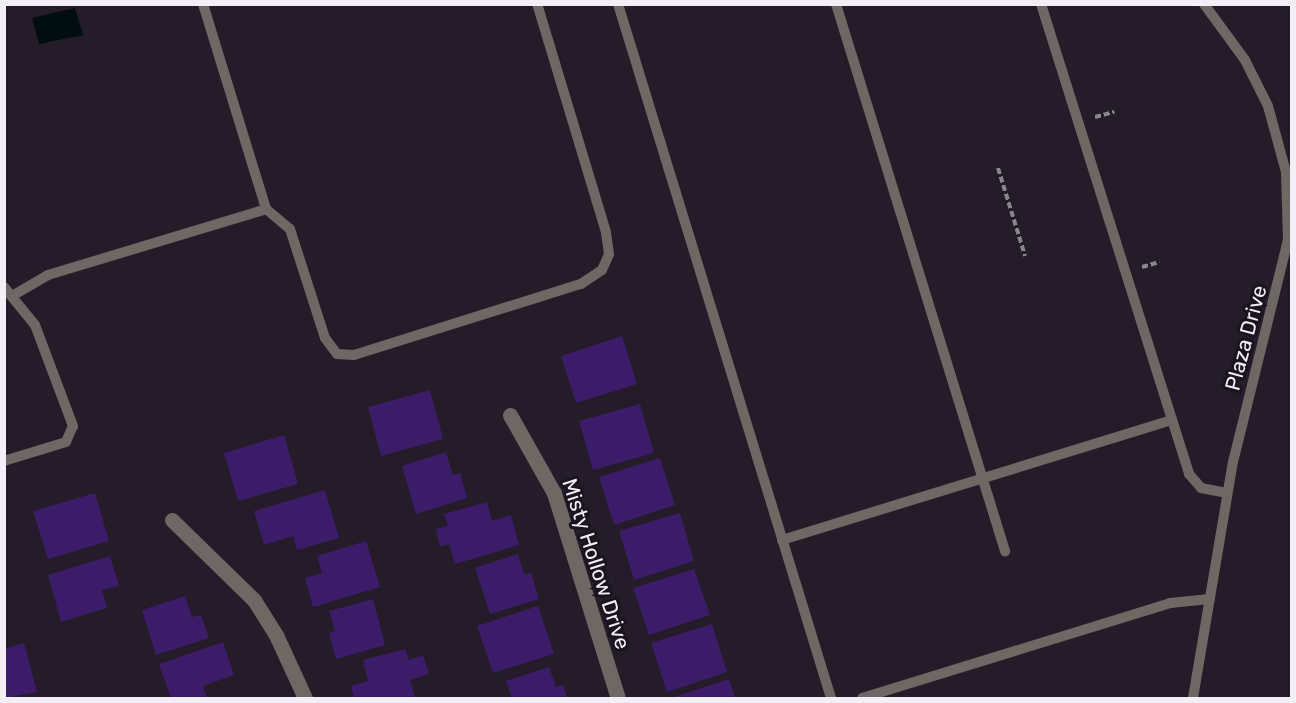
<!DOCTYPE html>
<style>
body{margin:0}
#map{position:relative;width:1296px;height:703px;overflow:hidden;background:#241d29;font-family:Rubik,sans-serif}
div>[style]{position:absolute}
.water>*{inset:0;background:#000e0f}
.building>*{inset:0;background:#3c1c68}
.path>*{height:4px;margin-top:-2px;transform-origin:0;background:repeating-linear-gradient(90deg,#8a858f 0 6px,transparent 0 9px)}
.service>*{height:10px;margin:-5px;padding:0 5px;transform-origin:5px;border-radius:5px;background:#6f6764}
.minor>*{height:15px;margin:-7.5px;padding:0 7.5px;transform-origin:7.5px;border-radius:7.5px;background:#6f6764}
span{translate:-50% -50%;white-space:nowrap;text-align:center;line-height:1.15;-webkit-text-stroke:6px #1b1420;paint-order:stroke}
.street-label{font-size:21px;color:#f3eff7}
.frame{position:absolute;inset:0;border:6px solid #f3eff7;pointer-events:none}
</style>
<div id="map">
<div class="water">
<i style="clip-path:polygon(75px 8px,83px 35px,39px 44px,32px 18px)"></i>
</div>
<div class="building">
<i style="clip-path:polygon(622px 336px,637px 384px,576px 403px,561px 356px)"></i>
<i style="clip-path:polygon(430px 390px,443px 439px,381px 456px,368px 407px)"></i>
<i style="clip-path:polygon(640px 404px,654px 453px,593px 470px,579px 421px)"></i>
<i style="clip-path:polygon(284px 435px,298px 484px,238px 501px,224px 453px)"></i>
<i style="clip-path:polygon(446px 452px,453px 475px,460px 473px,467px 498px,416px 514px,402px 466px)"></i>
<i style="clip-path:polygon(660px 458px,675px 505px,614px 525px,599px 477px)"></i>
<i style="clip-path:polygon(325px 490px,339px 538px,297px 550px,293px 536px,264px 545px,254px 511px)"></i>
<i style="clip-path:polygon(95px 493px,109px 541px,48px 559px,33px 511px)"></i>
<i style="clip-path:polygon(487px 502px,492px 521px,511px 515px,519px 545px,455px 564px,449px 544px,440px 547px,436px 529px,448px 526px,444px 514px)"></i>
<i style="clip-path:polygon(680px 513px,694px 561px,634px 580px,619px 531px)"></i>
<i style="clip-path:polygon(366px 541px,380px 587px,313px 607px,305px 578px,322px 573px,317px 556px)"></i>
<i style="clip-path:polygon(518px 554px,524px 574px,531px 573px,539px 599px,490px 614px,475px 568px)"></i>
<i style="clip-path:polygon(110px 556px,119px 586px,102px 590px,107px 608px,61px 622px,48px 575px)"></i>
<i style="clip-path:polygon(694px 569px,710px 615px,649px 635px,633px 588px)"></i>
<i style="clip-path:polygon(185px 596px,192px 617px,201px 615px,209px 638px,156px 655px,142px 610px)"></i>
<i style="clip-path:polygon(373px 599px,385px 645px,336px 659px,329px 633px,335px 631px,329px 611px)"></i>
<i style="clip-path:polygon(538px 606px,554px 654px,493px 673px,477px 626px)"></i>
<i style="clip-path:polygon(712px 624px,727px 672px,667px 692px,651px 643px)"></i>
<i style="clip-path:polygon(223px 642px,234px 675px,203px 686px,207px 698px,171px 698px,159px 664px)"></i>
<i style="clip-path:polygon(24px 643px,37px 692px,4px 698px,4px 649px)"></i>
<i style="clip-path:polygon(405px 649px,409px 660px,423px 655px,429px 674px,410px 680px,415px 698px,354px 698px,351px 686px,368px 681px,363px 660px)"></i>
<i style="clip-path:polygon(549px 667px,556px 687px,563px 685px,567px 698px,512px 698px,506px 681px)"></i>
<i style="clip-path:polygon(729px 679px,735px 698px,671px 698px)"></i>
</div>
<div class="path">
<i style="left:1095px;top:117px;width:20px;rotate:-15deg"></i>
<i style="left:998px;top:168px;width:92px;rotate:72.9deg"></i>
<i style="left:1142px;top:267px;width:18px;rotate:-16deg"></i>
</div>
<div class="service">
<i style="left:203px;top:4px;width:214px;rotate:72.9deg"></i>
<i style="left:266px;top:209px;width:31px;rotate:40deg"></i>
<i style="left:290px;top:229px;width:114px;rotate:72.2deg"></i>
<i style="left:325px;top:338px;width:20px;rotate:53deg"></i>
<i style="left:337px;top:354px;width:17px;rotate:3deg"></i>
<i style="left:354px;top:355px;width:238px;rotate:-17.4deg"></i>
<i style="left:581px;top:284px;width:25px;rotate:-34deg"></i>
<i style="left:602px;top:270px;width:17px;rotate:-66deg"></i>
<i style="left:609px;top:254px;width:22px;rotate:-98deg"></i>
<i style="left:606px;top:232px;width:238px;rotate:-106.8deg"></i>
<i style="left:618px;top:4px;width:726px;rotate:72.94deg"></i>
<i style="left:836px;top:4px;width:573px;rotate:72.83deg"></i>
<i style="left:1041px;top:4px;width:493px;rotate:72.5deg"></i>
<i style="left:1189px;top:474px;width:18px;rotate:49deg"></i>
<i style="left:1201px;top:488px;width:26px;rotate:11deg"></i>
<i style="left:4px;top:287px;width:49px;rotate:50.8deg"></i>
<i style="left:35px;top:325px;width:108px;rotate:69.4deg"></i>
<i style="left:73px;top:426px;width:17px;rotate:114deg"></i>
<i style="left:66px;top:442px;width:65px;rotate:163deg"></i>
<i style="left:12px;top:296px;width:42px;rotate:-30.3deg"></i>
<i style="left:48px;top:275px;width:228px;rotate:-16.8deg"></i>
<i style="left:782px;top:540px;width:407px;rotate:-17.1deg"></i>
<i style="left:862px;top:698px;width:322px;rotate:-17.1deg"></i>
<i style="left:1170px;top:603px;width:40px;rotate:-5.7deg"></i>
<i style="left:1193px;top:698px;width:239px;rotate:-80.4deg"></i>
<i style="left:1233px;top:462px;width:229px;rotate:-76.1deg"></i>
<i style="left:1288px;top:240px;width:68px;rotate:-91.7deg"></i>
<i style="left:1286px;top:172px;width:68px;rotate:-105.3deg"></i>
<i style="left:1268px;top:106px;width:51px;rotate:-116.6deg"></i>
<i style="left:1245px;top:60px;width:69px;rotate:-126.2deg"></i>
</div>
<div class="minor">
<i style="left:510px;top:415px;width:90px;rotate:60.6deg"></i>
<i style="left:554px;top:493px;width:215px;rotate:72.7deg"></i>
<i style="left:172px;top:520px;width:115px;rotate:44.3deg"></i>
<i style="left:254px;top:600px;width:41px;rotate:57.8deg"></i>
<i style="left:276px;top:635px;width:69px;rotate:65.3deg"></i>
</div>
<div class="street-label">
<span style="left:1246px;top:338px;rotate:-75deg">Plaza Drive</span>
<span style="left:596px;top:564px;rotate:72deg">Misty Hollow Drive</span>
</div>
<div class="frame"></div>
</div>
